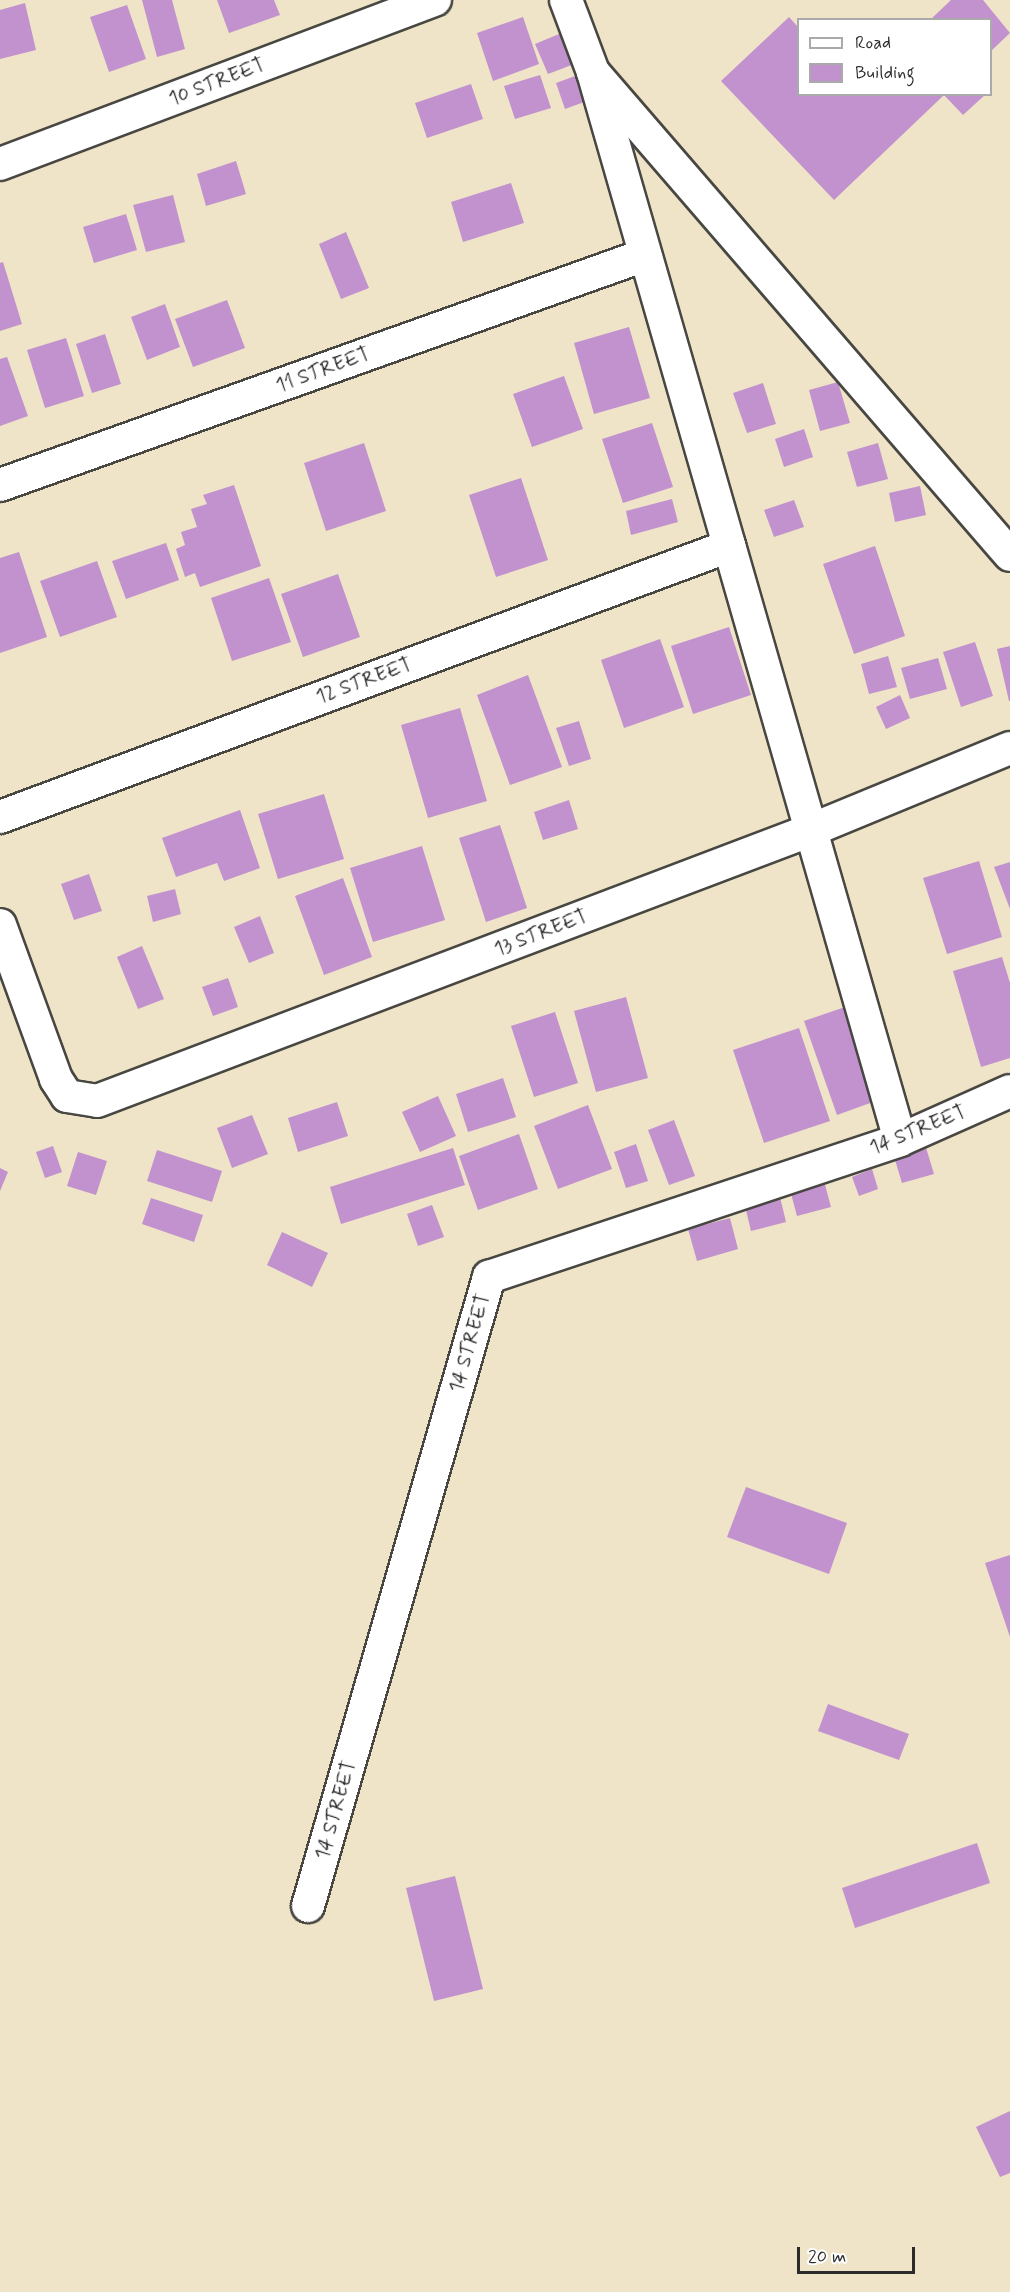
<!DOCTYPE html>
<style>
body{margin:0}
#map{position:relative;width:1010px;height:2292px;overflow:hidden;background:#efe4c7;font-family:Mynerve,sans-serif}
div>[style]{position:absolute}
.building>*{inset:0;background:#c192ce}
.roads{filter:drop-shadow(2px 0 #484742) drop-shadow(-2px 0 #484742) drop-shadow(0 2px #484742) drop-shadow(0 -2px #484742)}
.minor>*{height:32px;margin:-16px;padding:0 16px;transform-origin:16px;border-radius:16px;background:#fff}
span{translate:-50% -50%;white-space:nowrap;text-align:center;line-height:1.15;-webkit-text-stroke:6px #fff;paint-order:stroke}
.street-label{font-size:20px;color:#2b2b2b}
.legend{position:absolute;left:797px;top:18px;width:195px;height:78px;box-sizing:border-box;background:#fff;border:2px solid #aaa;margin:0;padding:8px 10px;list-style:none;font-size:18px;color:#2b2b2b}
.legend li{display:flex;align-items:center;gap:12px;height:30px}
.legend b{width:30px;border:2px solid #aaa}
.scale{position:absolute;left:797px;top:2247px;width:118px;height:27px;box-sizing:border-box;border:3px solid #2b2b2b;border-top:0;padding-left:8px;font-size:18px;line-height:21px;white-space:nowrap;color:#2b2b2b;-webkit-text-stroke:4px #fff;paint-order:stroke}
</style>
<div id="map">
<div class="building">
<i style="clip-path:polygon(142px 0,172px 0,185px 49px,157px 57px)"></i>
<i style="clip-path:polygon(217px 0,274px 0,280px 15px,229px 33px)"></i>
<i style="clip-path:polygon(951px 0,983px 0,1010px 33px,990px 52px,990px 20px,930px 20px)"></i>
<i style="clip-path:polygon(25px 3px,36px 50px,0 59px,0 10px)"></i>
<i style="clip-path:polygon(127px 5px,146px 59px,109px 72px,90px 17px)"></i>
<i style="clip-path:polygon(523px 17px,539px 64px,493px 81px,477px 33px)"></i>
<i style="clip-path:polygon(789px 17px,798px 27px,798px 94px,986px 94px,963px 115px,944px 95px,834px 200px,721px 81px)"></i>
<i style="clip-path:polygon(564px 32px,577px 63px,548px 74px,535px 44px)"></i>
<i style="clip-path:polygon(540px 75px,551px 108px,515px 119px,504px 86px)"></i>
<i style="clip-path:polygon(578px 75px,587px 101px,565px 109px,556px 83px)"></i>
<i style="clip-path:polygon(471px 84px,483px 119px,427px 138px,415px 103px)"></i>
<i style="clip-path:polygon(236px 161px,246px 194px,206px 206px,197px 174px)"></i>
<i style="clip-path:polygon(511px 183px,524px 223px,463px 242px,451px 202px)"></i>
<i style="clip-path:polygon(173px 195px,185px 242px,146px 252px,133px 205px)"></i>
<i style="clip-path:polygon(126px 214px,137px 250px,94px 263px,83px 227px)"></i>
<i style="clip-path:polygon(346px 232px,369px 288px,341px 299px,319px 244px)"></i>
<i style="clip-path:polygon(3px 262px,22px 324px,0 331px,0 263px)"></i>
<i style="clip-path:polygon(227px 300px,245px 348px,193px 367px,175px 319px)"></i>
<i style="clip-path:polygon(165px 304px,180px 347px,147px 360px,131px 317px)"></i>
<i style="clip-path:polygon(629px 327px,650px 398px,594px 414px,574px 343px)"></i>
<i style="clip-path:polygon(105px 334px,121px 384px,92px 393px,76px 344px)"></i>
<i style="clip-path:polygon(66px 338px,84px 396px,45px 408px,27px 350px)"></i>
<i style="clip-path:polygon(7px 357px,28px 416px,0 426px,0 359px)"></i>
<i style="clip-path:polygon(564px 376px,583px 429px,532px 447px,513px 394px)"></i>
<i style="clip-path:polygon(838px 382px,850px 423px,820px 431px,809px 390px)"></i>
<i style="clip-path:polygon(763px 383px,776px 424px,747px 433px,733px 393px)"></i>
<i style="clip-path:polygon(652px 423px,673px 487px,623px 503px,602px 439px)"></i>
<i style="clip-path:polygon(804px 429px,813px 457px,784px 467px,775px 439px)"></i>
<i style="clip-path:polygon(364px 443px,386px 511px,326px 531px,304px 463px)"></i>
<i style="clip-path:polygon(878px 443px,888px 479px,857px 487px,847px 452px)"></i>
<i style="clip-path:polygon(521px 478px,548px 560px,496px 577px,469px 495px)"></i>
<i style="clip-path:polygon(234px 485px,261px 566px,200px 587px,195px 573px,185px 577px,176px 549px,185px 545px,181px 532px,197px 527px,191px 509px,207px 504px,203px 495px)"></i>
<i style="clip-path:polygon(920px 486px,926px 515px,895px 522px,889px 493px)"></i>
<i style="clip-path:polygon(672px 499px,678px 522px,631px 535px,626px 511px)"></i>
<i style="clip-path:polygon(794px 500px,804px 527px,774px 537px,764px 510px)"></i>
<i style="clip-path:polygon(166px 543px,179px 580px,126px 599px,112px 561px)"></i>
<i style="clip-path:polygon(875px 546px,905px 636px,854px 654px,823px 564px)"></i>
<i style="clip-path:polygon(19px 552px,47px 637px,0 653px,0 558px)"></i>
<i style="clip-path:polygon(97px 561px,117px 617px,60px 637px,40px 581px)"></i>
<i style="clip-path:polygon(338px 574px,360px 637px,303px 657px,281px 594px)"></i>
<i style="clip-path:polygon(269px 578px,291px 642px,232px 661px,211px 598px)"></i>
<i style="clip-path:polygon(729px 627px,751px 695px,693px 714px,671px 646px)"></i>
<i style="clip-path:polygon(660px 639px,684px 707px,624px 728px,601px 660px)"></i>
<i style="clip-path:polygon(975px 642px,993px 696px,961px 707px,943px 652px)"></i>
<i style="clip-path:polygon(1010px 646px,1010px 701px,1009px 701px,997px 649px)"></i>
<i style="clip-path:polygon(888px 656px,897px 687px,869px 694px,861px 664px)"></i>
<i style="clip-path:polygon(938px 658px,947px 689px,910px 699px,901px 668px)"></i>
<i style="clip-path:polygon(528px 675px,562px 767px,510px 785px,477px 695px)"></i>
<i style="clip-path:polygon(900px 695px,910px 718px,886px 729px,876px 707px)"></i>
<i style="clip-path:polygon(460px 708px,487px 801px,428px 818px,401px 725px)"></i>
<i style="clip-path:polygon(579px 721px,591px 759px,569px 766px,556px 728px)"></i>
<i style="clip-path:polygon(324px 794px,344px 859px,278px 879px,258px 814px)"></i>
<i style="clip-path:polygon(569px 800px,578px 829px,543px 840px,534px 812px)"></i>
<i style="clip-path:polygon(240px 810px,260px 868px,224px 881px,217px 863px,176px 877px,162px 838px)"></i>
<i style="clip-path:polygon(500px 825px,527px 908px,486px 922px,459px 838px)"></i>
<i style="clip-path:polygon(422px 846px,445px 920px,373px 942px,350px 868px)"></i>
<i style="clip-path:polygon(979px 861px,1002px 937px,947px 954px,923px 878px)"></i>
<i style="clip-path:polygon(1010px 862px,1010px 909px,994px 867px)"></i>
<i style="clip-path:polygon(89px 874px,102px 911px,74px 920px,61px 884px)"></i>
<i style="clip-path:polygon(343px 878px,372px 957px,324px 975px,295px 896px)"></i>
<i style="clip-path:polygon(175px 889px,181px 914px,153px 922px,147px 896px)"></i>
<i style="clip-path:polygon(260px 916px,274px 953px,249px 963px,234px 927px)"></i>
<i style="clip-path:polygon(142px 946px,164px 999px,138px 1009px,117px 957px)"></i>
<i style="clip-path:polygon(1002px 957px,1010px 983px,1010px 1058px,981px 1067px,953px 971px)"></i>
<i style="clip-path:polygon(228px 978px,238px 1007px,213px 1016px,202px 987px)"></i>
<i style="clip-path:polygon(626px 997px,648px 1078px,596px 1092px,574px 1011px)"></i>
<i style="clip-path:polygon(851px 1005px,884px 1098px,837px 1115px,804px 1021px)"></i>
<i style="clip-path:polygon(555px 1012px,578px 1083px,534px 1097px,511px 1026px)"></i>
<i style="clip-path:polygon(799px 1028px,830px 1121px,764px 1143px,733px 1050px)"></i>
<i style="clip-path:polygon(503px 1078px,516px 1117px,468px 1132px,456px 1094px)"></i>
<i style="clip-path:polygon(438px 1096px,456px 1136px,420px 1152px,402px 1112px)"></i>
<i style="clip-path:polygon(337px 1102px,348px 1136px,298px 1152px,288px 1118px)"></i>
<i style="clip-path:polygon(588px 1105px,612px 1169px,558px 1189px,534px 1126px)"></i>
<i style="clip-path:polygon(252px 1115px,268px 1154px,232px 1168px,217px 1128px)"></i>
<i style="clip-path:polygon(674px 1120px,695px 1176px,669px 1185px,648px 1130px)"></i>
<i style="clip-path:polygon(519px 1134px,538px 1189px,478px 1210px,459px 1156px)"></i>
<i style="clip-path:polygon(924px 1141px,934px 1174px,902px 1183px,892px 1150px)"></i>
<i style="clip-path:polygon(636px 1144px,648px 1181px,626px 1188px,614px 1152px)"></i>
<i style="clip-path:polygon(53px 1146px,62px 1172px,45px 1178px,36px 1152px)"></i>
<i style="clip-path:polygon(453px 1148px,465px 1185px,341px 1224px,330px 1187px)"></i>
<i style="clip-path:polygon(157px 1150px,222px 1171px,212px 1202px,147px 1181px)"></i>
<i style="clip-path:polygon(78px 1152px,107px 1161px,96px 1195px,67px 1186px)"></i>
<i style="clip-path:polygon(0 1168px,8px 1172px,0 1191px)"></i>
<i style="clip-path:polygon(872px 1169px,878px 1189px,859px 1196px,852px 1177px)"></i>
<i style="clip-path:polygon(824px 1181px,831px 1207px,797px 1216px,790px 1190px)"></i>
<i style="clip-path:polygon(780px 1197px,786px 1222px,751px 1231px,745px 1206px)"></i>
<i style="clip-path:polygon(151px 1198px,203px 1215px,194px 1242px,142px 1224px)"></i>
<i style="clip-path:polygon(432px 1205px,444px 1237px,418px 1246px,407px 1214px)"></i>
<i style="clip-path:polygon(730px 1218px,738px 1249px,697px 1261px,688px 1229px)"></i>
<i style="clip-path:polygon(282px 1232px,328px 1253px,312px 1287px,267px 1265px)"></i>
<i style="clip-path:polygon(746px 1487px,847px 1523px,829px 1574px,727px 1537px)"></i>
<i style="clip-path:polygon(1010px 1555px,1010px 1637px,985px 1563px)"></i>
<i style="clip-path:polygon(828px 1704px,909px 1734px,899px 1760px,818px 1731px)"></i>
<i style="clip-path:polygon(977px 1843px,990px 1883px,855px 1928px,842px 1888px)"></i>
<i style="clip-path:polygon(455px 1876px,483px 1989px,434px 2001px,406px 1888px)"></i>
<i style="clip-path:polygon(1010px 2111px,1010px 2173px,1000px 2177px,976px 2127px)"></i>
</div>
<div class="roads">
<div class="minor">
<i style="left:566px;top:0;width:77px;rotate:69.4deg"></i>
<i style="left:593px;top:72px;width:638px;rotate:49.19deg"></i>
<i style="left:593px;top:72px;width:1111px;rotate:73.96deg"></i>
<i style="left:0;top:164px;width:465px;rotate:-20.7deg"></i>
<i style="left:0;top:485px;width:685px;rotate:-19.63deg"></i>
<i style="left:0;top:817px;width:778px;rotate:-20.39deg"></i>
<i style="left:0;top:925px;width:164px;rotate:70deg"></i>
<i style="left:56px;top:1079px;width:20px;rotate:57deg"></i>
<i style="left:67px;top:1096px;width:30px;rotate:9deg"></i>
<i style="left:97px;top:1101px;width:764px;rotate:-20.78deg"></i>
<i style="left:811px;top:830px;width:215px;rotate:-22.4deg"></i>
<i style="left:308px;top:1906px;width:655px;rotate:-73.95deg"></i>
<i style="left:489px;top:1277px;width:433px;rotate:-18.4deg"></i>
<i style="left:900px;top:1140px;width:120px;rotate:-24deg"></i>
</div>
</div>
<div class="street-label">
<span style="left:217px;top:82px;rotate:-21deg">10 STREET</span>
<span style="left:323px;top:370px;rotate:-20deg">11 STREET</span>
<span style="left:364px;top:681px;rotate:-20deg">12 STREET</span>
<span style="left:541px;top:933px;rotate:-21deg">13 STREET</span>
<span style="left:918px;top:1130px;rotate:-22deg">14 STREET</span>
<span style="left:470px;top:1343px;rotate:-74deg">14 STREET</span>
<span style="left:336px;top:1810px;rotate:-74deg">14 STREET</span>
</div>
<ul class="legend">
<li><b style="height:8px;background:#fff"></b>Road</li>
<li><b style="height:16px;background:#c192ce"></b>Building</li>
</ul>
<div class="scale">20 m</div>
</div>
